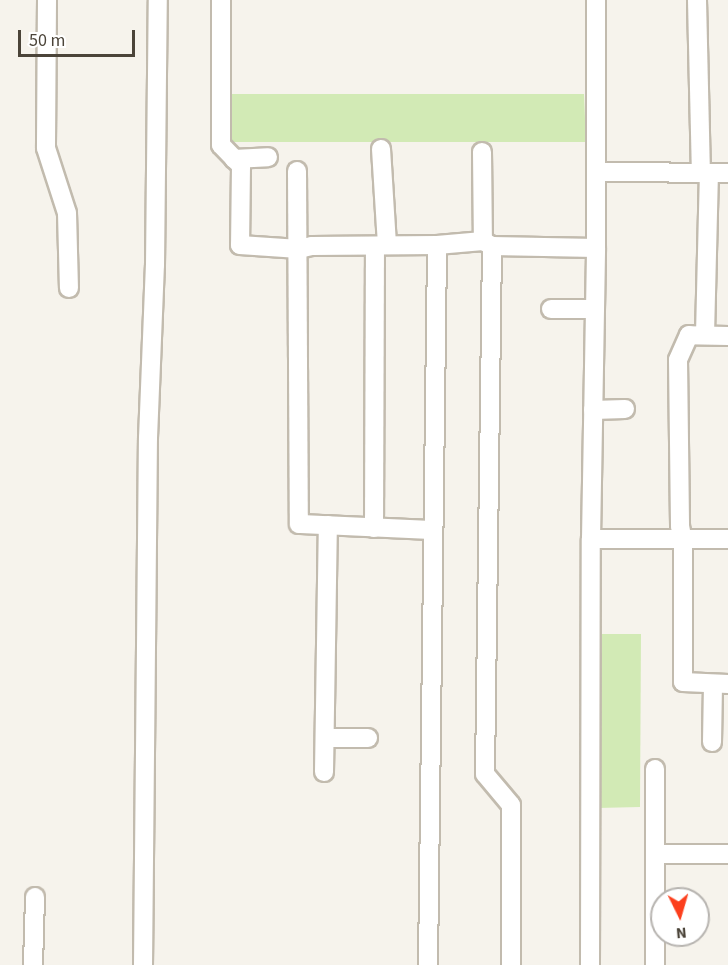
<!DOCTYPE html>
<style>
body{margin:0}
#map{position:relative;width:728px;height:965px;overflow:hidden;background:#f6f3ec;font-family:"Source Sans 3",sans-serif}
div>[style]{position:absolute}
.green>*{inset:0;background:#d2eab5}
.roads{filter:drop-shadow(2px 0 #c2bbae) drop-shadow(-2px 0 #c2bbae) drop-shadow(0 2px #c2bbae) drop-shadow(0 -2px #c2bbae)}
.minor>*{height:18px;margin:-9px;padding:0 9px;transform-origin:9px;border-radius:9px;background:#fff}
span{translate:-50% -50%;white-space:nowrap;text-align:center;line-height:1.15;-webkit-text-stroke:6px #fff;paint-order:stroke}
.north{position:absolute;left:650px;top:887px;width:60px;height:60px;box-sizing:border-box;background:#fff;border:2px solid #b7b4b0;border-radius:50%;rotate:175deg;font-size:16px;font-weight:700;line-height:24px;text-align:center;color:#4b4439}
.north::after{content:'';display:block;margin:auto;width:21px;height:27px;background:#fc3f1d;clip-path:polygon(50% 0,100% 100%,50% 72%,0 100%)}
.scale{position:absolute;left:18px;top:30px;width:117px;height:27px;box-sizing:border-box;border:3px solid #4b4439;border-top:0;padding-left:8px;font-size:18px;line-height:21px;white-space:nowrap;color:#4b4439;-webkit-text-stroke:4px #fff;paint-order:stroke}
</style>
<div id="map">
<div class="green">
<i style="clip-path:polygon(229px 94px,584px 94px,586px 142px,228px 142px)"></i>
<i style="clip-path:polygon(596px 634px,641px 634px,640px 807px,597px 808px)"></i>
</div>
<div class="roads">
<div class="minor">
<i style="left:47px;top:0;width:148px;rotate:90.4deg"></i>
<i style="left:46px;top:148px;width:68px;rotate:72.1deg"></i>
<i style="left:67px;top:213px;width:75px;rotate:88.5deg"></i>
<i style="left:221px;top:0;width:145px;rotate:90deg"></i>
<i style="left:221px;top:145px;width:29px;rotate:46deg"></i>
<i style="left:241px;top:166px;width:79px;rotate:90.7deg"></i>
<i style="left:240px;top:245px;width:59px;rotate:3.9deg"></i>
<i style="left:299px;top:249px;width:13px;rotate:-13deg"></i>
<i style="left:312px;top:246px;width:125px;rotate:-0.5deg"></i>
<i style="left:437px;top:245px;width:46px;rotate:-5deg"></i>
<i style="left:483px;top:241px;width:10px;rotate:29deg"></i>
<i style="left:492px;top:246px;width:104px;rotate:1.1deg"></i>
<i style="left:697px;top:0;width:173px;rotate:88.7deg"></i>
<i style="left:381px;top:149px;width:95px;rotate:86.4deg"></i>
<i style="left:482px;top:152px;width:89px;rotate:89.4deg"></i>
<i style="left:234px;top:159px;width:34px;rotate:-3deg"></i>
<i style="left:297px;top:171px;width:353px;rotate:89.7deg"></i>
<i style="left:299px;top:524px;width:134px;rotate:2.6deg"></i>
<i style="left:596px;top:172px;width:132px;rotate:0.4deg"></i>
<i style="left:492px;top:246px;width:528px;rotate:90.76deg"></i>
<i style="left:485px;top:774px;width:40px;rotate:50deg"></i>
<i style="left:511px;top:805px;width:160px;rotate:90deg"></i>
<i style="left:551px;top:309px;width:44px"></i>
<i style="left:705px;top:335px;width:162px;rotate:-88.6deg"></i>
<i style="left:728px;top:336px;width:39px;rotate:-179deg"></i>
<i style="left:689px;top:335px;width:27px;rotate:114deg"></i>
<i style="left:678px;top:360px;width:166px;rotate:89.3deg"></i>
<i style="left:680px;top:526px;width:15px;rotate:79deg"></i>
<i style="left:683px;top:541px;width:141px;rotate:90deg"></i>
<i style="left:683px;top:682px;width:45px;rotate:2.5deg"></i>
<i style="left:593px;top:410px;width:32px;rotate:-2deg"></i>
<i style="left:374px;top:528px;width:282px;rotate:-89.8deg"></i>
<i style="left:591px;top:539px;width:137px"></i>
<i style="left:325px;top:738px;width:43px"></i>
<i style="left:712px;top:742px;width:57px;rotate:-89deg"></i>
<i style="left:655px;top:769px;width:196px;rotate:90deg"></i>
<i style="left:324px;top:772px;width:247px;rotate:-89.1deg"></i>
<i style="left:657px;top:854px;width:71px"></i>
<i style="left:33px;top:965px;width:68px;rotate:-88.3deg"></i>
<i style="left:143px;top:965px;width:527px;rotate:-89.46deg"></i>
<i style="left:148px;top:438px;width:173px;rotate:-87.7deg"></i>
<i style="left:155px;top:265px;width:265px;rotate:-89.4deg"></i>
<i style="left:428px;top:965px;width:720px;rotate:-89.28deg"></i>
<i style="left:590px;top:965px;width:426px;rotate:-89.9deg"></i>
<i style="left:591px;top:539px;width:291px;rotate:-89deg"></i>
<i style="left:596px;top:248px;width:248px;rotate:-90deg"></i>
</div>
</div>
<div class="north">N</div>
<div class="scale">50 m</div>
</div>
